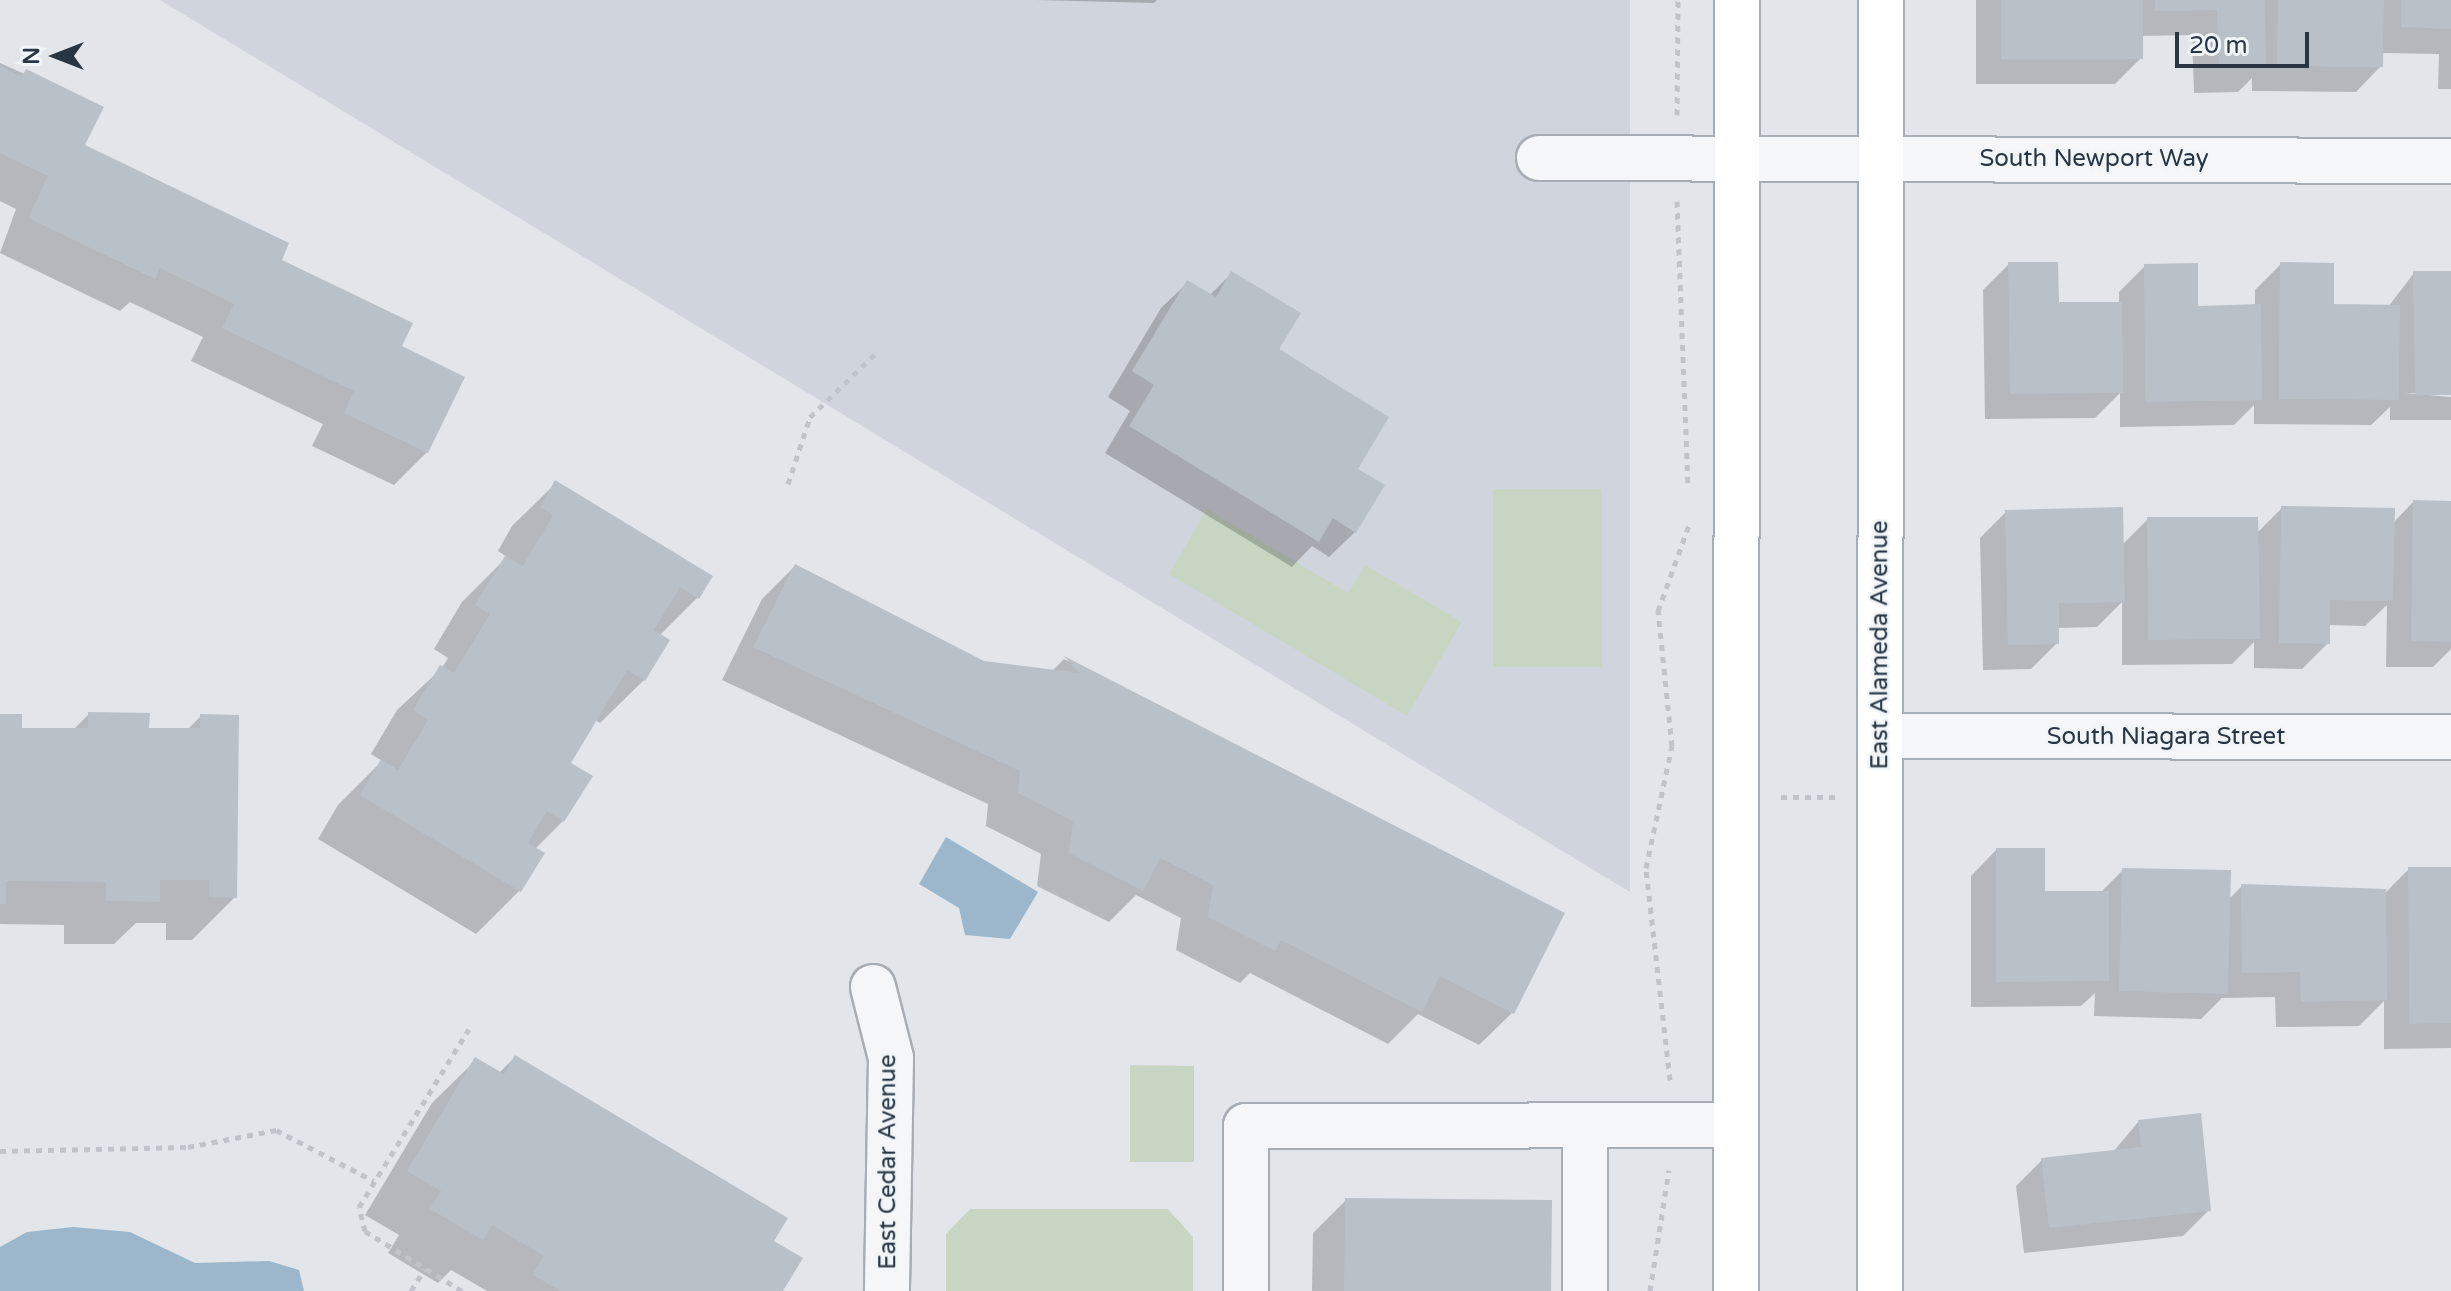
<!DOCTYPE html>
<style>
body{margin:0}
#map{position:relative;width:2451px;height:1291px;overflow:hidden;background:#e2e6eb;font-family:"Varela Round",sans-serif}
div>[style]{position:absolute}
.built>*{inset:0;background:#d0d5dd}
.green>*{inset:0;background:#c9d5c3}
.water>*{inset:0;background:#9cb7cb}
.shadow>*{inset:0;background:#0003}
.building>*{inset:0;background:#b9c0c8}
.path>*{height:5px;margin-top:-2.5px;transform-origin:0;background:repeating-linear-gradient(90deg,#c0c4ca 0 6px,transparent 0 12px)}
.roads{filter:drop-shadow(2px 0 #a7adb5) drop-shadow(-2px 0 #a7adb5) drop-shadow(0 2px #a7adb5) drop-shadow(0 -2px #a7adb5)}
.minor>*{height:44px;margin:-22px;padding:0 22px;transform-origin:22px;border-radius:22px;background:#f5f6f9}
.major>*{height:44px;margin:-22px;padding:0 22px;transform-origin:22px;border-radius:22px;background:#fff}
span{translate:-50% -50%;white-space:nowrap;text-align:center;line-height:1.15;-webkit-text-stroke:6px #f2f5f8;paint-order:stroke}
.street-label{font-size:24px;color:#293543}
.north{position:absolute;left:16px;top:16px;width:80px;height:80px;-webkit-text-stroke:6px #f2f5f8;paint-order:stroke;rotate:270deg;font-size:22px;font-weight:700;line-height:32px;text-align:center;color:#293543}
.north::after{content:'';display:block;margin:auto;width:28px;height:36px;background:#293543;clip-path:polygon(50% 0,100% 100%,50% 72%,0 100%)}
.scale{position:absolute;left:2175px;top:32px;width:134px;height:36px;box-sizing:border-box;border:4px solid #293543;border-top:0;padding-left:10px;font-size:24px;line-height:28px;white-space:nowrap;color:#293543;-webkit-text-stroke:6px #f2f5f8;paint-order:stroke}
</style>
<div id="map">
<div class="built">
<i style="clip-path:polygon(160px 0,1630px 0,1630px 892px)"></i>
</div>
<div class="green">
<i style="clip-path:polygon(1493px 489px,1602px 489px,1602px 667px,1493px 667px)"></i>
<i style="clip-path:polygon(1207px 509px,1348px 593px,1365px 565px,1462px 622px,1407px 716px,1169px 574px)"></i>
<i style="clip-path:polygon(1130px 1065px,1194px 1066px,1194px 1162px,1130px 1162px)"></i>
<i style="clip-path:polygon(970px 1209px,1168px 1209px,1193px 1237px,1193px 1291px,946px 1291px,946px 1234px)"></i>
</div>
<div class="water">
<i style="clip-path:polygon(946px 837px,1038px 892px,1010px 939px,965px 935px,959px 908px,919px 884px)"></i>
<i style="clip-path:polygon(73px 1227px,130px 1232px,195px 1263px,269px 1261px,299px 1270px,304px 1291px,0 1291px,0 1247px,27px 1232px)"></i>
</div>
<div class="shadow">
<i style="clip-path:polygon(1035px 0,1157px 0,1154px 3px)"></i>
<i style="clip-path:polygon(1976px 0,2451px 0,2451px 89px,2438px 89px,2439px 54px,2382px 53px,2381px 66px,2356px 92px,2252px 91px,2252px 78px,2238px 92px,2194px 93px,2192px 35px,2141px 36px,2141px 58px,2115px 84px,1976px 84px)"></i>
<i style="clip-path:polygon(0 63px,101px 108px,83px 146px,279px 261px,399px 347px,427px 452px,394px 485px,312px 446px,323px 424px,191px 361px,203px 337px,130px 302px,120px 311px,0 253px,16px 209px,0 201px)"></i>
<i style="clip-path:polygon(2009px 264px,2057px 304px,2119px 304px,2119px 292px,2145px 266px,2196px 308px,2255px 307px,2255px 290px,2281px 264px,2332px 306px,2388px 307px,2414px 273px,2451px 273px,2451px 393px,2405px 393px,2451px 397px,2451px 420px,2390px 420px,2390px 407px,2371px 425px,2254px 424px,2254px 405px,2234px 425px,2120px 427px,2120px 393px,2095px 418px,1985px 419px,1983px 290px)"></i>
<i style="clip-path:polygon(1232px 273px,1355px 470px,1355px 532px,1329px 557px,1312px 546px,1292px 567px,1105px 453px,1130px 411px,1108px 397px,1161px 308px,1187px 283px,1209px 296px)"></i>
<i style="clip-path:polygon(556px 483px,698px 597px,659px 636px,644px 680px,600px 723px,595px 720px,568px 764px,563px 821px,535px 849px,542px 854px,519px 891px,476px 934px,318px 839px,338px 805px,382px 761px,371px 754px,397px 710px,442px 668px,448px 658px,434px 649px,462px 602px,507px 557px,498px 551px,512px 526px)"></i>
<i style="clip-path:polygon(2413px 502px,2451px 503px,2451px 649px,2433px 667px,2386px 667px,2387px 605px,2365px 626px,2328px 625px,2328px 643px,2302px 669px,2254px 668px,2254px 642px,2232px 664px,2122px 665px,2122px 602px,2097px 627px,2057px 628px,2057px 643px,2031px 669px,1983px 670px,1980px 538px,2006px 512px,2122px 545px,2148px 519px,2257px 533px,2282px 508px,2393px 523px)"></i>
<i style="clip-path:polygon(795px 566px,983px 662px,1052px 671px,1064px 659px,1563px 913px,1512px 1013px,1479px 1045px,1418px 1014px,1388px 1044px,1250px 973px,1240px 983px,1176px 950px,1181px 918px,1136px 895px,1109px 922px,1037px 886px,1041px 854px,986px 826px,988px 804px,722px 680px,762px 599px)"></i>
<i style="clip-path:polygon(89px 714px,147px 730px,187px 730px,201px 716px,235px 897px,192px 940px,166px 940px,166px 923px,136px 923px,114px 944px,64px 944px,64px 925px,0 924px,0 716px,20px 730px,73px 730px)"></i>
<i style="clip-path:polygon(1996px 850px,2043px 893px,2100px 893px,2123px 870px,2228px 900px,2242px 886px,2384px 894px,2409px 869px,2451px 869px,2451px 1048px,2384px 1049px,2384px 1001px,2359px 1026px,2276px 1027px,2275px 997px,2222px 998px,2201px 1019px,2094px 1016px,2095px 993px,2081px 1006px,1971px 1007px,1971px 876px)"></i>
<i style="clip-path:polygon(515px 1057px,771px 1242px,781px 1291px,487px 1291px,451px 1270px,438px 1283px,388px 1253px,399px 1235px,365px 1215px,432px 1103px,476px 1060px,499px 1073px)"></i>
<i style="clip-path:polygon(2139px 1121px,2209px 1210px,2183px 1236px,2024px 1253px,2016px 1186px,2042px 1160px,2113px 1152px)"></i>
<i style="clip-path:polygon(1346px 1200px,1549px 1291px,1312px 1291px,1313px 1233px)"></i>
</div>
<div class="building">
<i style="clip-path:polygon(2001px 0,2143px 0,2143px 59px,2001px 59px)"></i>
<i style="clip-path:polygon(2155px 0,2265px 0,2266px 67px,2219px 68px,2217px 10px,2155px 11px)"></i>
<i style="clip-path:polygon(2278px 0,2384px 0,2383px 67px,2277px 66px)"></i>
<i style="clip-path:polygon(2401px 0,2451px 0,2451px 29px,2401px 27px)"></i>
<i style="clip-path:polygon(0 66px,22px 77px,26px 69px,104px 107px,85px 145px,289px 243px,282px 260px,413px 323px,402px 346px,465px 377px,428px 453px,344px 413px,354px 391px,222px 328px,234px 304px,160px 268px,155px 279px,28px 218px,48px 176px,0 153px)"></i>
<i style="clip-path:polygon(2008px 262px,2058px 262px,2059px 302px,2122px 302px,2123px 393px,2010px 394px)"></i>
<i style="clip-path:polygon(2280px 262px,2334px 263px,2334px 304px,2400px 305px,2399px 400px,2279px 399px)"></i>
<i style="clip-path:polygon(2198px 263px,2198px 306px,2261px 304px,2262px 400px,2145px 402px,2144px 264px)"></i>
<i style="clip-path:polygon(1231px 271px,1301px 313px,1279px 349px,1389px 417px,1358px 469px,1385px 485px,1356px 533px,1333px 518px,1319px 542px,1129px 426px,1154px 385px,1132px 371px,1187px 280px,1216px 297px)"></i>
<i style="clip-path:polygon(2413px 271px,2451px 271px,2451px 395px,2415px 395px)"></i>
<i style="clip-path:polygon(555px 480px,713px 576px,699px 599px,680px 587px,654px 630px,670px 640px,645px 681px,627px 670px,571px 763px,593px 776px,564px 822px,547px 811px,528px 843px,545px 853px,521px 892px,360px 795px,381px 759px,398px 770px,428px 720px,413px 710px,440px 665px,454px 673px,490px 614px,475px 605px,505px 556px,523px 566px,553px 515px,540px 507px)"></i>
<i style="clip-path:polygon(2413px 500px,2451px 501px,2451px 642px,2411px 641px)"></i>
<i style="clip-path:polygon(2281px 506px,2395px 508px,2393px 601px,2330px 600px,2330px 644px,2279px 643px)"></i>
<i style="clip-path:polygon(2123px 507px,2125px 602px,2059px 603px,2059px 644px,2008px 645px,2005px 510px)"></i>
<i style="clip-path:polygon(2147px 517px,2258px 517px,2260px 639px,2148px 640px)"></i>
<i style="clip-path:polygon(795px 564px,984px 661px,1079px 673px,1064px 656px,1565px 913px,1514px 1014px,1440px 976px,1422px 1012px,1281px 940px,1275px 951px,1208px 917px,1213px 885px,1160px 858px,1143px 891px,1069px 853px,1073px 821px,1018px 793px,1020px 771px,753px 647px)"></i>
<i style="clip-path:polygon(88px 712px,150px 713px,149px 728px,200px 728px,200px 714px,239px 715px,237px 898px,209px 897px,209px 880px,160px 880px,160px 902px,106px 901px,106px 882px,6px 881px,6px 904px,0 904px,0 714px,22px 714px,22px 728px,88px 728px)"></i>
<i style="clip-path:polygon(1996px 848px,2045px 848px,2045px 891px,2109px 891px,2109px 981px,1996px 982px)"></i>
<i style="clip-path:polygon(2408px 867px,2451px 867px,2451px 1023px,2409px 1024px)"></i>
<i style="clip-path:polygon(2122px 868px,2231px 870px,2228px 994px,2119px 991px)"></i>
<i style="clip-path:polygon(2241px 884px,2386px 889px,2387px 1000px,2301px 1002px,2300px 972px,2242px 973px)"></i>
<i style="clip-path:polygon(515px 1055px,788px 1218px,774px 1241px,803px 1258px,783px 1291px,560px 1291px,532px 1274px,544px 1256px,492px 1225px,483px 1240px,430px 1209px,441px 1191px,407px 1171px,475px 1057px,504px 1074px)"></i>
<i style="clip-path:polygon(2201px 1113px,2211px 1211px,2049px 1228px,2041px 1158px,2141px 1147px,2138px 1120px)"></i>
<i style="clip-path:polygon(1345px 1198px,1552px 1200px,1551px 1291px,1344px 1291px)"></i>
</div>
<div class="path">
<i style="left:1677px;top:115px;width:115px;rotate:-89.5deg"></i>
<i style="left:1677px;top:201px;width:282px;rotate:87.8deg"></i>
<i style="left:788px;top:484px;width:71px;rotate:-71.8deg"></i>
<i style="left:810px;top:417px;width:91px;rotate:-44.1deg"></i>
<i style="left:1781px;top:797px;width:54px"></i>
<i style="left:1670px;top:1080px;width:213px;rotate:-96.5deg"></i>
<i style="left:1646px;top:868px;width:125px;rotate:-78deg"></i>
<i style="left:1672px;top:746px;width:136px;rotate:-95.9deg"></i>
<i style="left:1658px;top:611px;width:91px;rotate:-70.2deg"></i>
<i style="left:0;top:1151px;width:188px;rotate:-1.2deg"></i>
<i style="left:188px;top:1147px;width:90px;rotate:-10.9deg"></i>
<i style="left:276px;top:1130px;width:110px;rotate:27.5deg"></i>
<i style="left:411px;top:1291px;width:26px;rotate:-58deg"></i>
<i style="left:462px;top:1291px;width:114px;rotate:-148.3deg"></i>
<i style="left:365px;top:1231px;width:25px;rotate:-104deg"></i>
<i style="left:359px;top:1207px;width:209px;rotate:-58.3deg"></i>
<i style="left:1650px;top:1291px;width:122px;rotate:-81.1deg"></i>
</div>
<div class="roads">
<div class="minor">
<i style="left:1539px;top:158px;width:912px;rotate:0.19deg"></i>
<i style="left:1880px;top:736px;width:571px;rotate:0.1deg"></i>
<i style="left:873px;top:987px;width:73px;rotate:75.8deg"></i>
<i style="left:891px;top:1058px;width:233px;rotate:91deg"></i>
<i style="left:1585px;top:1127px;width:164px;rotate:90deg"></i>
<i style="left:1246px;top:1291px;width:165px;rotate:-90deg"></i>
<i style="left:1246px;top:1126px;width:490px;rotate:-0.1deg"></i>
</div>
<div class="major">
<i style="left:1736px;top:1291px;width:1291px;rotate:-89.96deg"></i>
<i style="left:1880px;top:1291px;width:1291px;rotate:-89.96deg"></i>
</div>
</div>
<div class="street-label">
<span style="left:2094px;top:159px">South Newport Way</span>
<span style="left:1880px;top:645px;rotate:-90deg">East Alameda Avenue</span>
<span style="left:2166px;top:737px">South Niagara Street</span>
<span style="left:888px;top:1162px;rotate:-90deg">East Cedar Avenue</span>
</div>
<div class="north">N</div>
<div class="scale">20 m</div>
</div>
